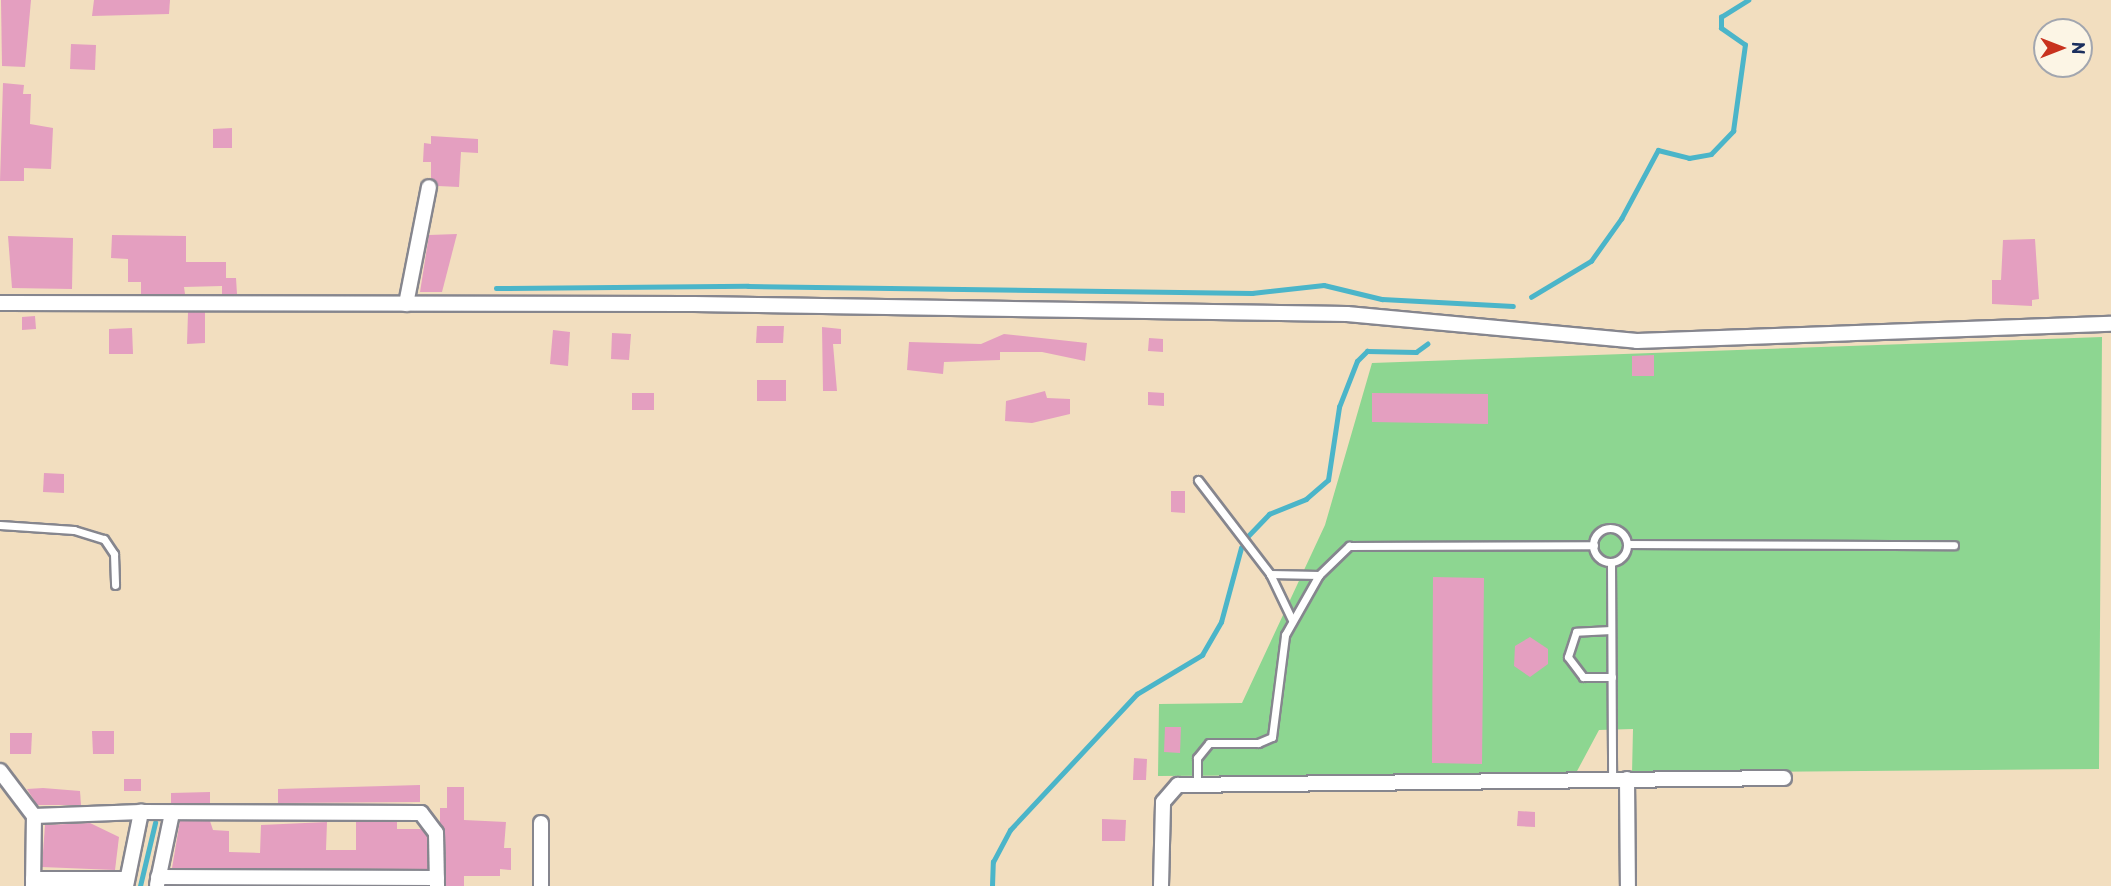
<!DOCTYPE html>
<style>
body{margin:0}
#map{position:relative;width:2111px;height:886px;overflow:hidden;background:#f2debf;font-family:"Playpen Sans",sans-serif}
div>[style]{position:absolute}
.green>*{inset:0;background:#8dd691}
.stream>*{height:4.5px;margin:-2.25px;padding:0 2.25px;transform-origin:2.25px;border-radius:2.25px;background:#4bb5c9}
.building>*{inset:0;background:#e49fc0}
.roads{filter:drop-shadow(2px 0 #86868e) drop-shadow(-2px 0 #86868e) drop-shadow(0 2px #86868e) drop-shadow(0 -2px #86868e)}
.service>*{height:7px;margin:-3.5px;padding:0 3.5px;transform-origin:3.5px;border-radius:3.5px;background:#fff}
.service>.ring{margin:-3.5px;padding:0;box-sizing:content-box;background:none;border:7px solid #fff;border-radius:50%}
.minor>*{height:14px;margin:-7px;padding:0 7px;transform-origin:7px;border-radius:7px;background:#fff}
span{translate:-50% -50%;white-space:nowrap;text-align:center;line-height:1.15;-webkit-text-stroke:4.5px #fcf5e5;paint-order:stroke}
.north{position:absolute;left:2033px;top:18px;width:60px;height:60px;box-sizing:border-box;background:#fcf5e5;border:2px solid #a2a6af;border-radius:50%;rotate:90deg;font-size:16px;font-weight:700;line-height:24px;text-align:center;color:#1b2f5e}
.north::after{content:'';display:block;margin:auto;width:21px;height:27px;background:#c8321e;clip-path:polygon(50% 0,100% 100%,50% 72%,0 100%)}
</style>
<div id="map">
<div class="green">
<i style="clip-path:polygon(2102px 337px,2099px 769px,1632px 773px,1633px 729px,1599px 730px,1576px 773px,1158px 776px,1159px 704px,1242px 703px,1325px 525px,1372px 363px)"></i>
</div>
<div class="stream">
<i style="left:496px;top:288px;width:252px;rotate:-0.5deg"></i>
<i style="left:748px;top:286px;width:504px;rotate:0.8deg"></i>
<i style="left:1252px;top:293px;width:72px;rotate:-6.3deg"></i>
<i style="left:1324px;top:285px;width:60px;rotate:13.6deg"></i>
<i style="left:1382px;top:299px;width:131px;rotate:3.1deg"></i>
<i style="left:1531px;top:297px;width:70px;rotate:-31deg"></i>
<i style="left:1591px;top:261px;width:52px;rotate:-54.5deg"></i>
<i style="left:1621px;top:219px;width:78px;rotate:-61.8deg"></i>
<i style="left:1658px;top:150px;width:32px;rotate:14deg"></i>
<i style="left:1689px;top:158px;width:22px;rotate:-10deg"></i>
<i style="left:1711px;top:154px;width:32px;rotate:-46deg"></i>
<i style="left:1733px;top:131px;width:87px;rotate:-82.1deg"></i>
<i style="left:1745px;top:45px;width:29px;rotate:-145deg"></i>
<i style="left:1721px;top:28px;width:11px;rotate:-90deg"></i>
<i style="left:1721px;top:17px;width:32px;rotate:-32deg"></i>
<i style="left:1247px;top:537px;width:32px;rotate:-46deg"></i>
<i style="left:1269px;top:514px;width:40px;rotate:-22deg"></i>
<i style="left:1306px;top:499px;width:29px;rotate:-41deg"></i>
<i style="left:1328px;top:480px;width:74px;rotate:-81.4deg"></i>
<i style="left:1339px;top:407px;width:49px;rotate:-68.6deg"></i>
<i style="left:1357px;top:361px;width:14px;rotate:-45deg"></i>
<i style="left:1367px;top:351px;width:49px;rotate:1.2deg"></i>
<i style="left:1416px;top:352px;width:14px;rotate:-36deg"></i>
<i style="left:140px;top:886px;width:65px;rotate:-76.6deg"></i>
<i style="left:992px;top:886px;width:24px;rotate:-88deg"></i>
<i style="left:993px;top:862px;width:36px;rotate:-62deg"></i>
<i style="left:1010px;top:830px;width:186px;rotate:-47deg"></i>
<i style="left:1137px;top:694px;width:76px;rotate:-31deg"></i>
<i style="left:1202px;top:655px;width:38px;rotate:-60deg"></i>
<i style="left:1221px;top:622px;width:77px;rotate:-74.9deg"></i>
</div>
<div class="building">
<i style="clip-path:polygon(1px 0,31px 0,25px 67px,2px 66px)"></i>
<i style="clip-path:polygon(94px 0,170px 0,169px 14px,92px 16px)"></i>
<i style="clip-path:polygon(71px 44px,96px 45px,95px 70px,70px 69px)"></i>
<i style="clip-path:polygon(3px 83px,24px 85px,23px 94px,31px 94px,30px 124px,53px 128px,51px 169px,24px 168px,24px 181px,0 181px)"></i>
<i style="clip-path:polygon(232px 128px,232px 148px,213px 148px,213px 129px)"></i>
<i style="clip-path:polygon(431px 136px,478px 139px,478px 153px,461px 152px,459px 187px,438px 186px,431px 178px,431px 162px,423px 162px,424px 143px,431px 144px)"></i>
<i style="clip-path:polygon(457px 234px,442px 292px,420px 292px,429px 235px)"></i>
<i style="clip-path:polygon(112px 235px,186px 236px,186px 262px,226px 262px,226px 278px,236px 278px,237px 294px,222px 294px,222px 286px,184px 287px,185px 294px,141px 294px,141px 282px,128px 282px,128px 259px,111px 258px)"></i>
<i style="clip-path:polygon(8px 236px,73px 238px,72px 289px,12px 288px)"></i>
<i style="clip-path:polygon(2035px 239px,2039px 299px,2032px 300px,2032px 306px,1992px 304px,1992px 280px,2001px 280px,2003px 240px)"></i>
<i style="clip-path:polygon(188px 312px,205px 312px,205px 343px,187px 344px)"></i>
<i style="clip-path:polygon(35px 316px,36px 329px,22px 330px,22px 317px)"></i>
<i style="clip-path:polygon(757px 326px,784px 326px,783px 343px,756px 343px)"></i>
<i style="clip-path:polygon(822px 327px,841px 329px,841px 344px,833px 344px,837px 391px,823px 391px)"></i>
<i style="clip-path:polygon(132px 328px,133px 354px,109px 354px,109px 329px)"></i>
<i style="clip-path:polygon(553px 330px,570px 332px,568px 366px,550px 364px)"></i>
<i style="clip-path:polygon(612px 333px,631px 334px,629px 360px,611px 359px)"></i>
<i style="clip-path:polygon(1004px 334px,1087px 343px,1085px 361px,1042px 352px,1000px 352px,1000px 360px,944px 362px,943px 374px,907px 370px,909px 342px,981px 344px)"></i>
<i style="clip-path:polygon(1149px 338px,1163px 339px,1163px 352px,1148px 351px)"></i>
<i style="clip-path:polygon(1654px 355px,1654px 376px,1632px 376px,1632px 356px)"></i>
<i style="clip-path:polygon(757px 380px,786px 380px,786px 401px,757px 401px)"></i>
<i style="clip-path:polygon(1045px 391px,1047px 398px,1070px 399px,1070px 414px,1032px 423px,1005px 421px,1006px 401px)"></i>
<i style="clip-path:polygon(1148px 392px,1164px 393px,1164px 406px,1148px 405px)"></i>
<i style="clip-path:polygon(632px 393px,654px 393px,654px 410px,632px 410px)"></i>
<i style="clip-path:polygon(1372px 393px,1488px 394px,1488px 424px,1372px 422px)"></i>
<i style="clip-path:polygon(44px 473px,64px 474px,64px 493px,43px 492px)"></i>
<i style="clip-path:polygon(1171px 491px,1185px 491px,1185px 513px,1171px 512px)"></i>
<i style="clip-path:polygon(1433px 577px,1484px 578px,1482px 764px,1432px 763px)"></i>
<i style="clip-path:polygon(1530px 637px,1548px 649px,1548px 664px,1530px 677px,1514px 666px,1515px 646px)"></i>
<i style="clip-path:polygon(1165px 727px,1181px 727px,1180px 753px,1164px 752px)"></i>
<i style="clip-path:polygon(92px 731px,114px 731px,114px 754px,93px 754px)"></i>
<i style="clip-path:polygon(10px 733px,32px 733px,31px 754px,10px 754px)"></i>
<i style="clip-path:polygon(1134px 758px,1147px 759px,1146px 780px,1133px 780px)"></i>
<i style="clip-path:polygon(124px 779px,141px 779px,141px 791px,124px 791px)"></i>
<i style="clip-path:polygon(420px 785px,420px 802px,278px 803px,278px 789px)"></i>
<i style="clip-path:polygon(447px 787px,464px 787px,464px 820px,506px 822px,504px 848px,511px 848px,511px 870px,500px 869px,500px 876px,464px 876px,464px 886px,446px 886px,445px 833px,440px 823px,440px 808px,447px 808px)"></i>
<i style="clip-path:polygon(43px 788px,80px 791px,81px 805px,37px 805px,27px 789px)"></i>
<i style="clip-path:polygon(210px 792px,210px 803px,171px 803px,171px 793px)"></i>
<i style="clip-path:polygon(1518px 811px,1535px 812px,1535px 827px,1517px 826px)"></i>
<i style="clip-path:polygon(1102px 819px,1126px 820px,1125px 841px,1102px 841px)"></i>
<i style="clip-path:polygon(180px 821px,210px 821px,213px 830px,229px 831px,229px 852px,260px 853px,261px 825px,327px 822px,326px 850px,356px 850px,356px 822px,397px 822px,397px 829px,422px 829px,427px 836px,428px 869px,172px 868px)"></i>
<i style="clip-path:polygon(90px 823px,119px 837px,115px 870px,42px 867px,45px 825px)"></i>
</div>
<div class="roads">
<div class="service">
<i style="left:1198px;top:480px;width:118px;rotate:52.5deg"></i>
<i style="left:1270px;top:574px;width:51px;rotate:64.4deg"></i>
<i style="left:0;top:525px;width:74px;rotate:3.9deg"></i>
<i style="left:74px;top:530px;width:31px;rotate:17deg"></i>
<i style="left:104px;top:539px;width:18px;rotate:56deg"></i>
<i style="left:114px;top:554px;width:31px;rotate:88deg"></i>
<i class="ring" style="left:1593px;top:528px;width:27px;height:27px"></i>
<i style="left:1627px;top:544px;width:327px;rotate:0.2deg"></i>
<i style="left:1611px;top:562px;width:217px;rotate:89.7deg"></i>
<i style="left:1270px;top:574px;width:49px;rotate:1.2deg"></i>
<i style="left:1611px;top:630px;width:35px;rotate:177deg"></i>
<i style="left:1576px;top:632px;width:26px;rotate:108deg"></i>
<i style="left:1568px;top:657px;width:25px;rotate:53deg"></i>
<i style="left:1583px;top:677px;width:29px"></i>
<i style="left:1197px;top:783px;width:25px;rotate:-90deg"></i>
<i style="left:1197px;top:758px;width:19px;rotate:-51deg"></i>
<i style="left:1209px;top:743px;width:49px"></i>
<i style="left:1258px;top:743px;width:15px;rotate:-23deg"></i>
<i style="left:1272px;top:737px;width:103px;rotate:-82.7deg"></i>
<i style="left:1285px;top:635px;width:69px;rotate:-60.5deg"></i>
<i style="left:1319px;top:575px;width:42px;rotate:-44deg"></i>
<i style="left:1349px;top:546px;width:245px;rotate:-0.2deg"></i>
</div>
<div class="minor">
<i style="left:0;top:303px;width:694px;rotate:0.08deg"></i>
<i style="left:694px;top:304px;width:653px;rotate:0.88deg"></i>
<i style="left:1347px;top:314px;width:291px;rotate:5.3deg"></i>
<i style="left:1637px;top:341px;width:474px;rotate:-2.1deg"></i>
<i style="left:406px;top:304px;width:119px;rotate:-78.9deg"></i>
<i style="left:0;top:771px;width:56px;rotate:52.9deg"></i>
<i style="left:1627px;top:779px;width:107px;rotate:89.5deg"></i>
<i style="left:541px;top:823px;width:63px;rotate:90deg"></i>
<i style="left:158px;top:877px;width:279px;rotate:0.2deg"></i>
<i style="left:33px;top:879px;width:94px"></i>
<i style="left:157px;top:885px;width:74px;rotate:-78.2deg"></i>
<i style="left:33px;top:886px;width:70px;rotate:-89.2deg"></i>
<i style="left:34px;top:816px;width:107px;rotate:-2.1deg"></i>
<i style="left:141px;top:812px;width:280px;rotate:0.2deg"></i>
<i style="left:421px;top:813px;width:25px;rotate:53deg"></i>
<i style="left:436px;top:833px;width:53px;rotate:88.9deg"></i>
<i style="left:126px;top:886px;width:76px;rotate:-78.5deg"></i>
<i style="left:1161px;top:886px;width:84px;rotate:-88.6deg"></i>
<i style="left:1163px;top:802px;width:23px;rotate:-49deg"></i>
<i style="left:1178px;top:785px;width:606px;rotate:-0.66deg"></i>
</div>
</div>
<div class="north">N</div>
</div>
